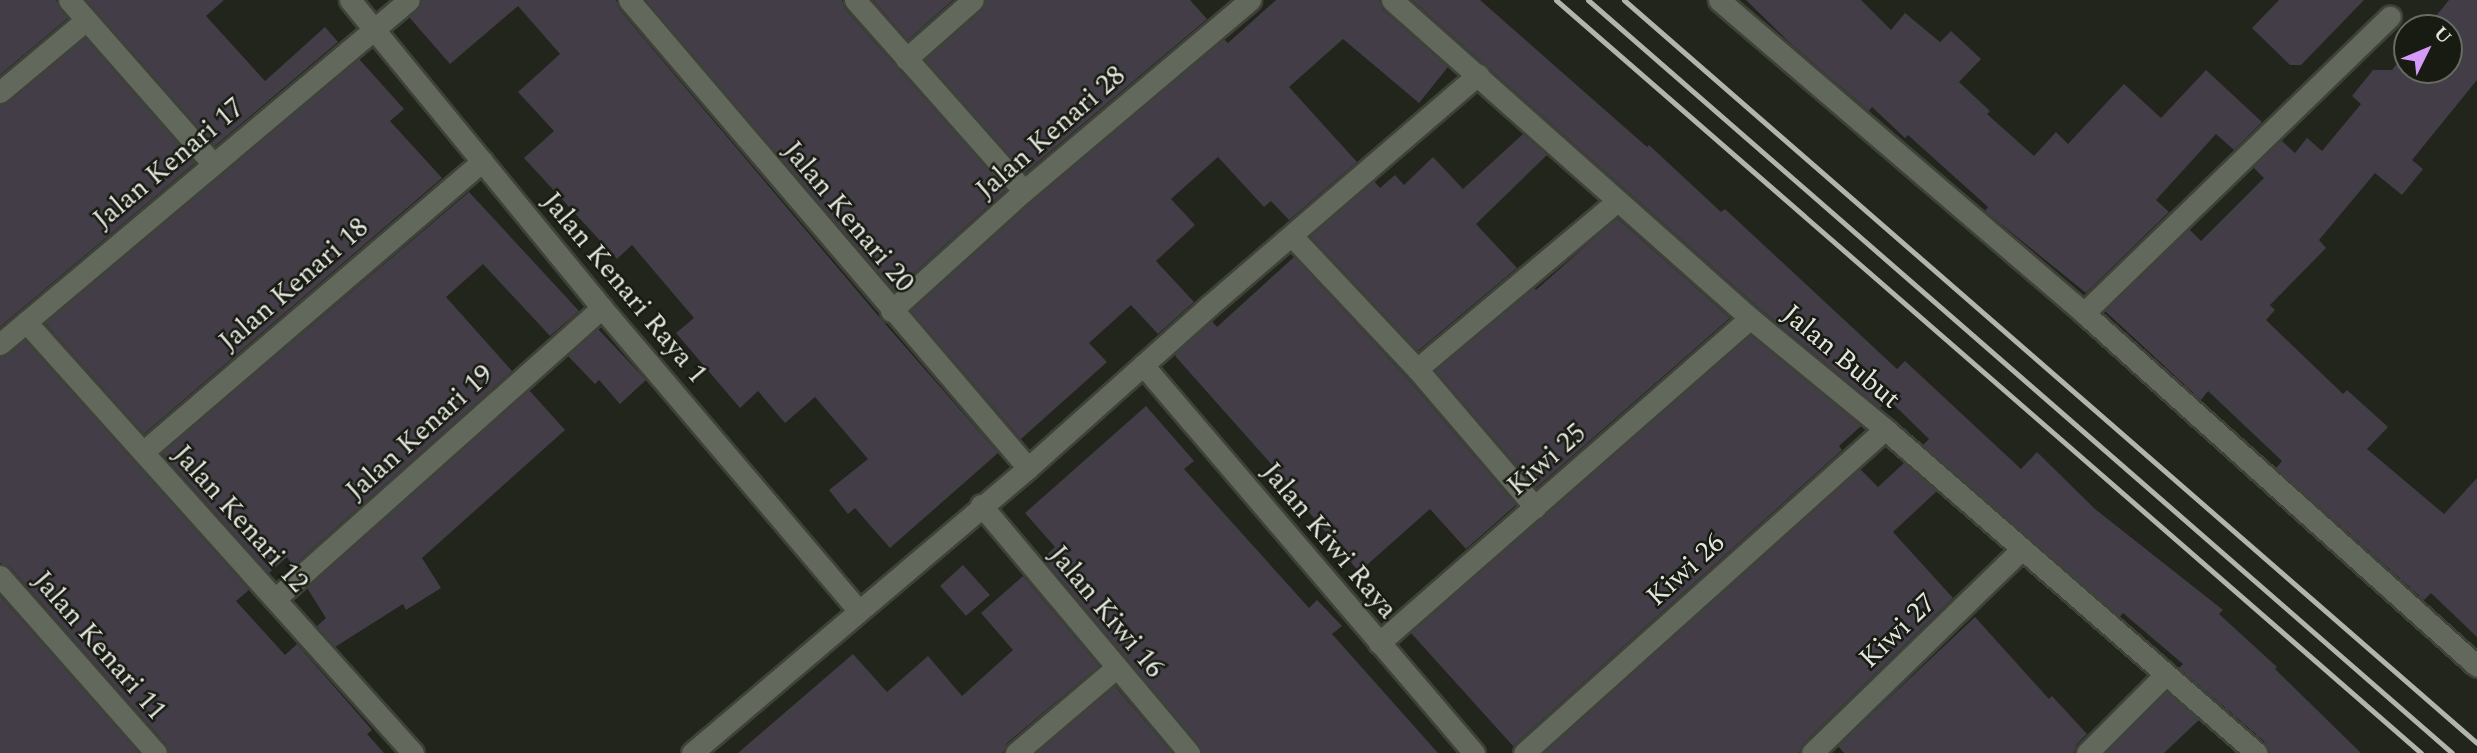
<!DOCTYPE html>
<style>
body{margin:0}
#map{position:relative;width:2477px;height:753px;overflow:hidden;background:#21251b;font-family:Spectral,serif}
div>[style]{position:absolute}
.building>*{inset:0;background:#433d47}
.roads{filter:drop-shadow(2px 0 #3e4239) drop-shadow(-2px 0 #3e4239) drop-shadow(0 2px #3e4239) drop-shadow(0 -2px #3e4239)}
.minor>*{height:21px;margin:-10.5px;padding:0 10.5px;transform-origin:10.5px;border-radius:10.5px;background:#63685c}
.rail>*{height:5px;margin:-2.5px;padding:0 2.5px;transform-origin:2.5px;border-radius:2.5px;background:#b2b5ae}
span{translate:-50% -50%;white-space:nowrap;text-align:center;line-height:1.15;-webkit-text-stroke:5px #171b11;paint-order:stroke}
.street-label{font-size:28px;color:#e3e5df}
.north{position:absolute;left:2393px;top:14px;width:70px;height:70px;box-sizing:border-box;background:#171b11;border:2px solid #696c63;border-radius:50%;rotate:47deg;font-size:19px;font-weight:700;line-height:28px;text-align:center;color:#e3e5df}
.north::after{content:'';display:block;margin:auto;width:24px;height:32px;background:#d59bfb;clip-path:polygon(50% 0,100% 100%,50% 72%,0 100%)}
</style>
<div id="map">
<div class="building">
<i style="clip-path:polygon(0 0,56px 0,68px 18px,0 75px)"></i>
<i style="clip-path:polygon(86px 0,224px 0,206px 16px,265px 81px,325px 27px,338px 42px,215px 146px)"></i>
<i style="clip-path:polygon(422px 0,616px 0,619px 9px,881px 319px,998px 453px,890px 548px,855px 508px,848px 514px,829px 490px,868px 459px,815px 397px,785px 423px,758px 391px,740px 408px,676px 333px,694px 318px,632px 245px,617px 259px,524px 158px,554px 131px,518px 92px,560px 54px,518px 6px,450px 64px,409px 17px,418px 10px)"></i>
<i style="clip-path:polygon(646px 0,842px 0,845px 9px,1006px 190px,894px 291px)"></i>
<i style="clip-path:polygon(873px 0,953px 0,908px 40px)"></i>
<i style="clip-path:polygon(986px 0,1190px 0,1207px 19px,1025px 173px,925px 60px,982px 10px)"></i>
<i style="clip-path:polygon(1276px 0,1379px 0,1383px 10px,1448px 67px,1419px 103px,1343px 39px,1289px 87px,1357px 162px,1289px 220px,1271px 201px,1264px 207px,1218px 157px,1171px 199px,1195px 225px,1156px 261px,1194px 302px,1158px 334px,1131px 305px,1089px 343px,1107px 362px,1021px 439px,911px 311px,1033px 201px,1224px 39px,1228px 43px)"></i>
<i style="clip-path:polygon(1412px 0,1480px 0,1647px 147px,1649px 145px,1721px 212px,1725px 209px,1897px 369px,1905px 361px,2021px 469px,2037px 452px,2095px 509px,2223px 610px,2219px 614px,2277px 667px,2275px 669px,2361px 753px,2270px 753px,2266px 743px,2179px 668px,2183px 664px,2123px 613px,2120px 617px,1923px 445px,1929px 439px,1889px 400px,1880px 408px,1759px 308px)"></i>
<i style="clip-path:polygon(1746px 0,1861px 0,1891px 30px,1905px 13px,1940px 42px,1951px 31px,1981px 59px,1959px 82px,1990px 111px,1987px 114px,2034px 156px,2056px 132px,2068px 144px,2124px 84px,2161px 118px,2206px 70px,2262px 122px,2234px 150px,2216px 134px,2156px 200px,2169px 212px,2086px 293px,1985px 211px,1988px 207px,1908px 135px,1905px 138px,1872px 107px,1869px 111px,1791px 44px)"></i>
<i style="clip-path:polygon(2279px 0,2364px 0,2301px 65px,2290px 65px,2252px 28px)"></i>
<i style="clip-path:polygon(2449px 0,2477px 0,2477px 80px,2412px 160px,2423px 169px,2402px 195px,2375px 173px,2319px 240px,2326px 248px,2270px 305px,2275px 310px,2266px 320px,2343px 394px,2347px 390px,2388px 427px,2367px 449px,2444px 514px,2477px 478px,2477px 637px,2431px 593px,2424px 600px,2276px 468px,2282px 461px,2208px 391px,2201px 400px,2105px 311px,2189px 229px,2201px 241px,2264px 178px,2253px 167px,2281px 140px,2295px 153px,2307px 138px,2322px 151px,2361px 104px,2352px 96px,2373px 70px,2392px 70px,2407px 51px,2407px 70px,2449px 70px,2449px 28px,2426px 28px)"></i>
<i style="clip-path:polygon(85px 38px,195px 163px,0 327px,0 105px,8px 102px)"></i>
<i style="clip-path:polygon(359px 59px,404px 109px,390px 121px,442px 178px,144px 434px,45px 323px)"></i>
<i style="clip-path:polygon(1523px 134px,1547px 155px,1476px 224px,1517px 268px,1418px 351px,1310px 236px,1374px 181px,1380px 188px,1395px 175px,1404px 185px,1433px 157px,1463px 189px)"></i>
<i style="clip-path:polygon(469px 192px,579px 311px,550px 336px,483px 264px,446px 297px,512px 371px,293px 566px,287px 557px,269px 573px,162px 453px)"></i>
<i style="clip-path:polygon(1617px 218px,1730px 318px,1536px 488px,1436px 371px,1534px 287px,1536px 290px)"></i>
<i style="clip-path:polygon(1294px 257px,1407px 378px,1516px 505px,1466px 549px,1430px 509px,1359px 572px,1308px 511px,1311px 509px,1176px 357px,1175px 354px,1212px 321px,1217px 327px)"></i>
<i style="clip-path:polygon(598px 329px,646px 380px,620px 404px,599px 380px,595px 384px,568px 356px)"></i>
<i style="clip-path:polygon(1750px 335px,1861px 426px,1839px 446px,1842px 450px,1513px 746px,1411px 633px)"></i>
<i style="clip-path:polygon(25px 340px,249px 590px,236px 601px,285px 655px,297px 644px,372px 730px,367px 734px,384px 753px,169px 753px,166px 744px,10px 567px,0 563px,0 357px)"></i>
<i style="clip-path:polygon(529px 390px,565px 430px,422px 558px,441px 588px,406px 610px,403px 604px,335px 647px,317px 626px,326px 618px,307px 588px)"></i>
<i style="clip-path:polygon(1146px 406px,1194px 461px,1184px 469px,1309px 608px,1317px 600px,1342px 626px,1332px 634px,1438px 753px,1202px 753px,1199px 745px,1043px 558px,1055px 547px,1025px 513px)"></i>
<i style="clip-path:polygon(1904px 463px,1937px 491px,1893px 532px,1953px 598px,1803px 744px,1799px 753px,1544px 753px,1860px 469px,1878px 487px)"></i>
<i style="clip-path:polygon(963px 565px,990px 595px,966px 616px,940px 586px)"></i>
<i style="clip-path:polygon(1023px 576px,1099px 666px,1007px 743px,1003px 753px,738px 753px,853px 654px,887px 692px,928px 656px,962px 696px,1013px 650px,981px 613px)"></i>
<i style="clip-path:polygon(0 596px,139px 753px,0 753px)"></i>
<i style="clip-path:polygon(1975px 617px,2049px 699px,2052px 696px,2087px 734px,2077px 744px,2074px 753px,1844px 753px,1838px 746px)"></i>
<i style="clip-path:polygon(1115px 686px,1172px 753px,1036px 753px)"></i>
<i style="clip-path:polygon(2167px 692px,2199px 720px,2164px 753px,2106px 753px)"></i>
</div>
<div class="roads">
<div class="minor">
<i style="left:69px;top:0;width:217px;rotate:48.7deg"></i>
<i style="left:350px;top:0;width:398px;rotate:50.7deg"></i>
<i style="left:602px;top:308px;width:396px;rotate:49.7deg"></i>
<i style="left:629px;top:0;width:615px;rotate:49.55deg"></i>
<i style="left:855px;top:0;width:255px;rotate:48.5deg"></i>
<i style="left:1392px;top:0;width:479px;rotate:41.6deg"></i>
<i style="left:1750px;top:318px;width:175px;rotate:39.4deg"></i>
<i style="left:1885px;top:429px;width:493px;rotate:41.1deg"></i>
<i style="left:1719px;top:0;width:481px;rotate:40.6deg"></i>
<i style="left:2084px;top:313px;width:528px;rotate:41.93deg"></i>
<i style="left:906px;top:59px;width:89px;rotate:-41.4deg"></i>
<i style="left:0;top:92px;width:112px;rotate:-39.9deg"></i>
<i style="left:1292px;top:236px;width:183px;rotate:46.8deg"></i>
<i style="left:1417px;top:369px;width:182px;rotate:49.5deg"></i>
<i style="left:891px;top:311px;width:179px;rotate:-42.1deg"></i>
<i style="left:1024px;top:191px;width:296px;rotate:-40.2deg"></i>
<i style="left:2084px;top:313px;width:426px;rotate:-44.1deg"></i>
<i style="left:26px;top:322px;width:579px;rotate:48.08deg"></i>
<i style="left:0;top:344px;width:534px;rotate:-40.07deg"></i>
<i style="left:1143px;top:365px;width:510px;rotate:49.53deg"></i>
<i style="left:1417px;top:369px;width:261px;rotate:-40deg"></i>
<i style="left:143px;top:452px;width:447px;rotate:-40.6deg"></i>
<i style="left:981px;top:505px;width:324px;rotate:50deg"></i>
<i style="left:0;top:576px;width:236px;rotate:48.6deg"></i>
<i style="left:275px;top:599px;width:438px;rotate:-41.7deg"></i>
<i style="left:1379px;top:643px;width:493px;rotate:-41.2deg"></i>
<i style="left:692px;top:753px;width:441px;rotate:-40.3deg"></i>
<i style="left:1028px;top:468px;width:243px;rotate:-41.8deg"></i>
<i style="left:1209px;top:306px;width:355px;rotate:-40.7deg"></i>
<i style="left:1016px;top:753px;width:131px;rotate:-40.4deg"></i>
<i style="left:1524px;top:753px;width:485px;rotate:-41.9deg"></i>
<i style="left:1812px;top:753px;width:293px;rotate:-44.2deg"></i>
<i style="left:2087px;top:753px;width:110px;rotate:-45deg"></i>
</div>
</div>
<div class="rail">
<i style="left:1556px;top:0;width:1147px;rotate:41.04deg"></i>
<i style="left:1588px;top:0;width:1146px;rotate:41.07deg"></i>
<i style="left:1624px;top:0;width:1131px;rotate:41.06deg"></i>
</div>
<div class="street-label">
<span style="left:1051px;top:133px;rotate:-41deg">Jalan Kenari 28</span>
<span style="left:169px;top:164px;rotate:-40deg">Jalan Kenari 17</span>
<span style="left:848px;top:217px;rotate:50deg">Jalan Kenari 20</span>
<span style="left:294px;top:285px;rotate:-41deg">Jalan Kenari 18</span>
<span style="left:624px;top:288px;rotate:50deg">Jalan Kenari Raya 1</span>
<span style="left:1841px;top:357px;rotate:40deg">Jalan Bubut</span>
<span style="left:420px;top:433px;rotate:-42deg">Jalan Kenari 19</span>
<span style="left:1547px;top:460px;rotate:-41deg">Kiwi 25</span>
<span style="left:240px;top:519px;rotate:48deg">Jalan Kenari 12</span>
<span style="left:1329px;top:541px;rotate:50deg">Jalan Kiwi Raya</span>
<span style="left:1686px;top:570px;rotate:-42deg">Kiwi 26</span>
<span style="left:1106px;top:612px;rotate:50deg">Jalan Kiwi 16</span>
<span style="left:1898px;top:631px;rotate:-44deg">Kiwi 27</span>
<span style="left:99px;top:646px;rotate:49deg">Jalan Kenari 11</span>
</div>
<div class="north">U</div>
</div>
